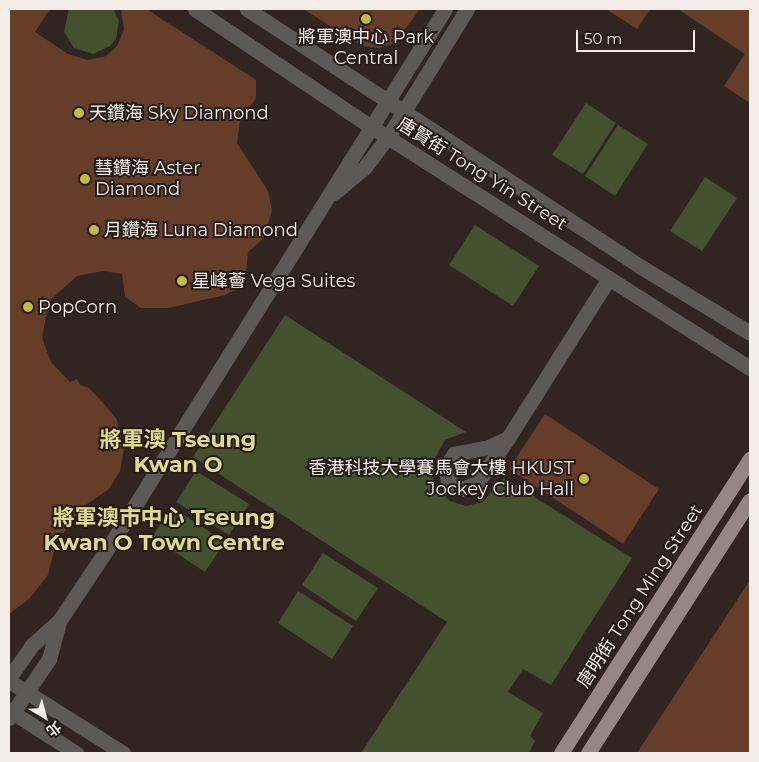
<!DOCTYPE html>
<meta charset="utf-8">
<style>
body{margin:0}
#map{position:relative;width:759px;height:762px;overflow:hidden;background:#302521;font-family:Montserrat,"Noto Sans TC",sans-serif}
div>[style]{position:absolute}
.green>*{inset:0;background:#43512f}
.building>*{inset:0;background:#653d29}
.minor>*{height:15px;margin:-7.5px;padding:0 7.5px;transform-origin:7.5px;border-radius:7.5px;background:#5e5857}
.major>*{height:15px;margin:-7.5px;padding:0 7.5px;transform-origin:7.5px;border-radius:7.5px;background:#948785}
.dots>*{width:14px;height:14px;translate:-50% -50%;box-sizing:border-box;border:2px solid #261c17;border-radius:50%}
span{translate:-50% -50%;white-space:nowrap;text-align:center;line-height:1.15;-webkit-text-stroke:4px #261c17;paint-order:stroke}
.poi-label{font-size:18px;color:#f4edea}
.left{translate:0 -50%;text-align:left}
.right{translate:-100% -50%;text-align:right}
.street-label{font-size:18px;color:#f4edea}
.district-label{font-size:22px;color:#dfdb8c;font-weight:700}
.frame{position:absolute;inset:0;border:10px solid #f4edea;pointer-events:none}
.north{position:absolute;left:20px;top:692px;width:50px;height:50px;-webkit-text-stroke:4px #261c17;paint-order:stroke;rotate:143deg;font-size:14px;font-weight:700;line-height:20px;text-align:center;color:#f4edea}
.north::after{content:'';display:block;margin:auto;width:18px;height:22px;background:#f4edea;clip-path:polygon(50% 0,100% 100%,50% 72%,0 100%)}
.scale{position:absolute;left:576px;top:30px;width:119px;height:22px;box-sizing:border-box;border:2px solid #f4edea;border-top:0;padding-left:6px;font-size:15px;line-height:18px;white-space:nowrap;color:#f4edea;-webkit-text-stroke:4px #261c17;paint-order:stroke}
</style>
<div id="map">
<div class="green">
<i style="clip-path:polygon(69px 9px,113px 9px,119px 21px,116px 39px,110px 46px,93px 54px,74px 48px,64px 32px)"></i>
<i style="clip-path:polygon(586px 103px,616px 123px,583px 174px,552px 155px)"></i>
<i style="clip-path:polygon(618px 125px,648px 144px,615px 196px,585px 176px)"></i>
<i style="clip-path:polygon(705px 177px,737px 198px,702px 251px,670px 231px)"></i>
<i style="clip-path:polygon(475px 225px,539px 266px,513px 306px,449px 265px)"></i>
<i style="clip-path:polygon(285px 315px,466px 432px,445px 440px,431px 465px,434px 485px,450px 501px,466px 506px,483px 502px,504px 478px,632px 558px,551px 685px,523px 669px,508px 692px,543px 713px,530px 736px,535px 741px,529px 753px,361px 753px,447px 622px,193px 457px)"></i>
<i style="clip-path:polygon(196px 471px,249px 504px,229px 535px,176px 502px)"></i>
<i style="clip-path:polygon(172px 507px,225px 542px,205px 572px,152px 537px)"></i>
<i style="clip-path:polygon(323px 553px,378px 588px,356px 621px,302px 585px)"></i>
<i style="clip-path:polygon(298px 591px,353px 626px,332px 659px,278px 623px)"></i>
</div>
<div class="building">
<i style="clip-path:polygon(9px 9px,50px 9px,35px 32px,68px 54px,88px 60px,106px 56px,117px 46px,124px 29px,121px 9px,148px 10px,256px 80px,256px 98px,240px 121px,237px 143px,268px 191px,272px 210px,264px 238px,248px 252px,246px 273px,234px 290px,225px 295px,168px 308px,141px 308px,125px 297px,122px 274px,103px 271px,77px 276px,49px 301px,42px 338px,51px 362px,70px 382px,77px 379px,80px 385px,89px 388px,105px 405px,117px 420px,124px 448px,120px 471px,109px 489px,84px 506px,56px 543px,48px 575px,29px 599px,9px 614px)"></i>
<i style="clip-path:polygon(303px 9px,420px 9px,395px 43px,379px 48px,362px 46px)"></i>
<i style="clip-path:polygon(606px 9px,650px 9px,637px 29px)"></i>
<i style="clip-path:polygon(678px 9px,750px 9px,750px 103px,724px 86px,745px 54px)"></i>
<i style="clip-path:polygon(545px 414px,659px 489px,623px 544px,509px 469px)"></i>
<i style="clip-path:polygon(750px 580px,750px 753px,637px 753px)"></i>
</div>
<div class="minor">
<i style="left:195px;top:9px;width:211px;rotate:33.8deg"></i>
<i style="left:370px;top:126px;width:451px;rotate:32.5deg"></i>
<i style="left:247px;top:9px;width:471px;rotate:33.2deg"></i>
<i style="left:641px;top:267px;width:127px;rotate:31.2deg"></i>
<i style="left:334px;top:193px;width:40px;rotate:-40deg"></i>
<i style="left:365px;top:167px;width:38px;rotate:-53deg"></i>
<i style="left:388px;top:137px;width:150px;rotate:-58.3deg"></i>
<i style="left:508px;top:438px;width:21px;rotate:155deg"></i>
<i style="left:489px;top:447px;width:36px;rotate:169deg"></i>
<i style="left:454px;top:454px;width:17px;rotate:123deg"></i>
<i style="left:445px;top:468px;width:13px;rotate:77deg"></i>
<i style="left:448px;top:481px;width:16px;rotate:30deg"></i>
<i style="left:462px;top:489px;width:16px;rotate:-22deg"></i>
<i style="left:477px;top:483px;width:55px;rotate:-55.4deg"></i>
<i style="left:508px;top:438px;width:189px;rotate:-57.7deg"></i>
<i style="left:9px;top:678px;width:39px;rotate:-55deg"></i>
<i style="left:31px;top:646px;width:38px;rotate:-42deg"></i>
<i style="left:59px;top:621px;width:108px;rotate:-56.3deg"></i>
<i style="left:119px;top:531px;width:615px;rotate:-58.01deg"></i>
<i style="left:9px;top:681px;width:135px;rotate:32.3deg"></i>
<i style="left:9px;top:710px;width:80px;rotate:32.7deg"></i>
<i style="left:9px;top:718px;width:71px;rotate:-55.9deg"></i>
<i style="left:49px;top:659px;width:39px;rotate:-75deg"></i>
</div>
<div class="major">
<i style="left:561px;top:753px;width:350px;rotate:-57.3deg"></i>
<i style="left:588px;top:753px;width:300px;rotate:-57.4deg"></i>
</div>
<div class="dots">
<i style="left:366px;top:19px;background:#c4bc3e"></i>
<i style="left:79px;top:113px;background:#c4bc3e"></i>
<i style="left:85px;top:179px;background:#c4bc3e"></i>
<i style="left:94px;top:230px;background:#c4bc3e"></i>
<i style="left:182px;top:281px;background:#c4bc3e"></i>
<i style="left:28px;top:307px;background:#c4bc3e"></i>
<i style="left:584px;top:479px;background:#c4bc3e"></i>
</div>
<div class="poi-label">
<span style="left:366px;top:48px">將軍澳中心 Park<br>Central</span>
<span class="left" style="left:89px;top:113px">天鑽海 Sky Diamond</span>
<span class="left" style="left:95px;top:179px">彗鑽海 Aster<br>Diamond</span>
<span class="left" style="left:104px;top:230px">月鑽海 Luna Diamond</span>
<span class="left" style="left:192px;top:281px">星峰薈 Vega Suites</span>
<span class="left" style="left:38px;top:307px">PopCorn</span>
<span class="right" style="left:574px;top:479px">香港科技大學賽馬會大樓 HKUST<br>Jockey Club Hall</span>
</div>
<div class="street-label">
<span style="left:482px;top:174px;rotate:32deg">唐賢街 Tong Yin Street</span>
<span style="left:640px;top:596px;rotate:-57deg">唐明街 Tong Ming Street</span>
</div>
<div class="district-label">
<span style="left:178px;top:452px">將軍澳 Tseung<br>Kwan O</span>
<span style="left:164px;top:530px">將軍澳市中心 Tseung<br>Kwan O Town Centre</span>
</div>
<div class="frame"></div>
<div class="north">北</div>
<div class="scale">50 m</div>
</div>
